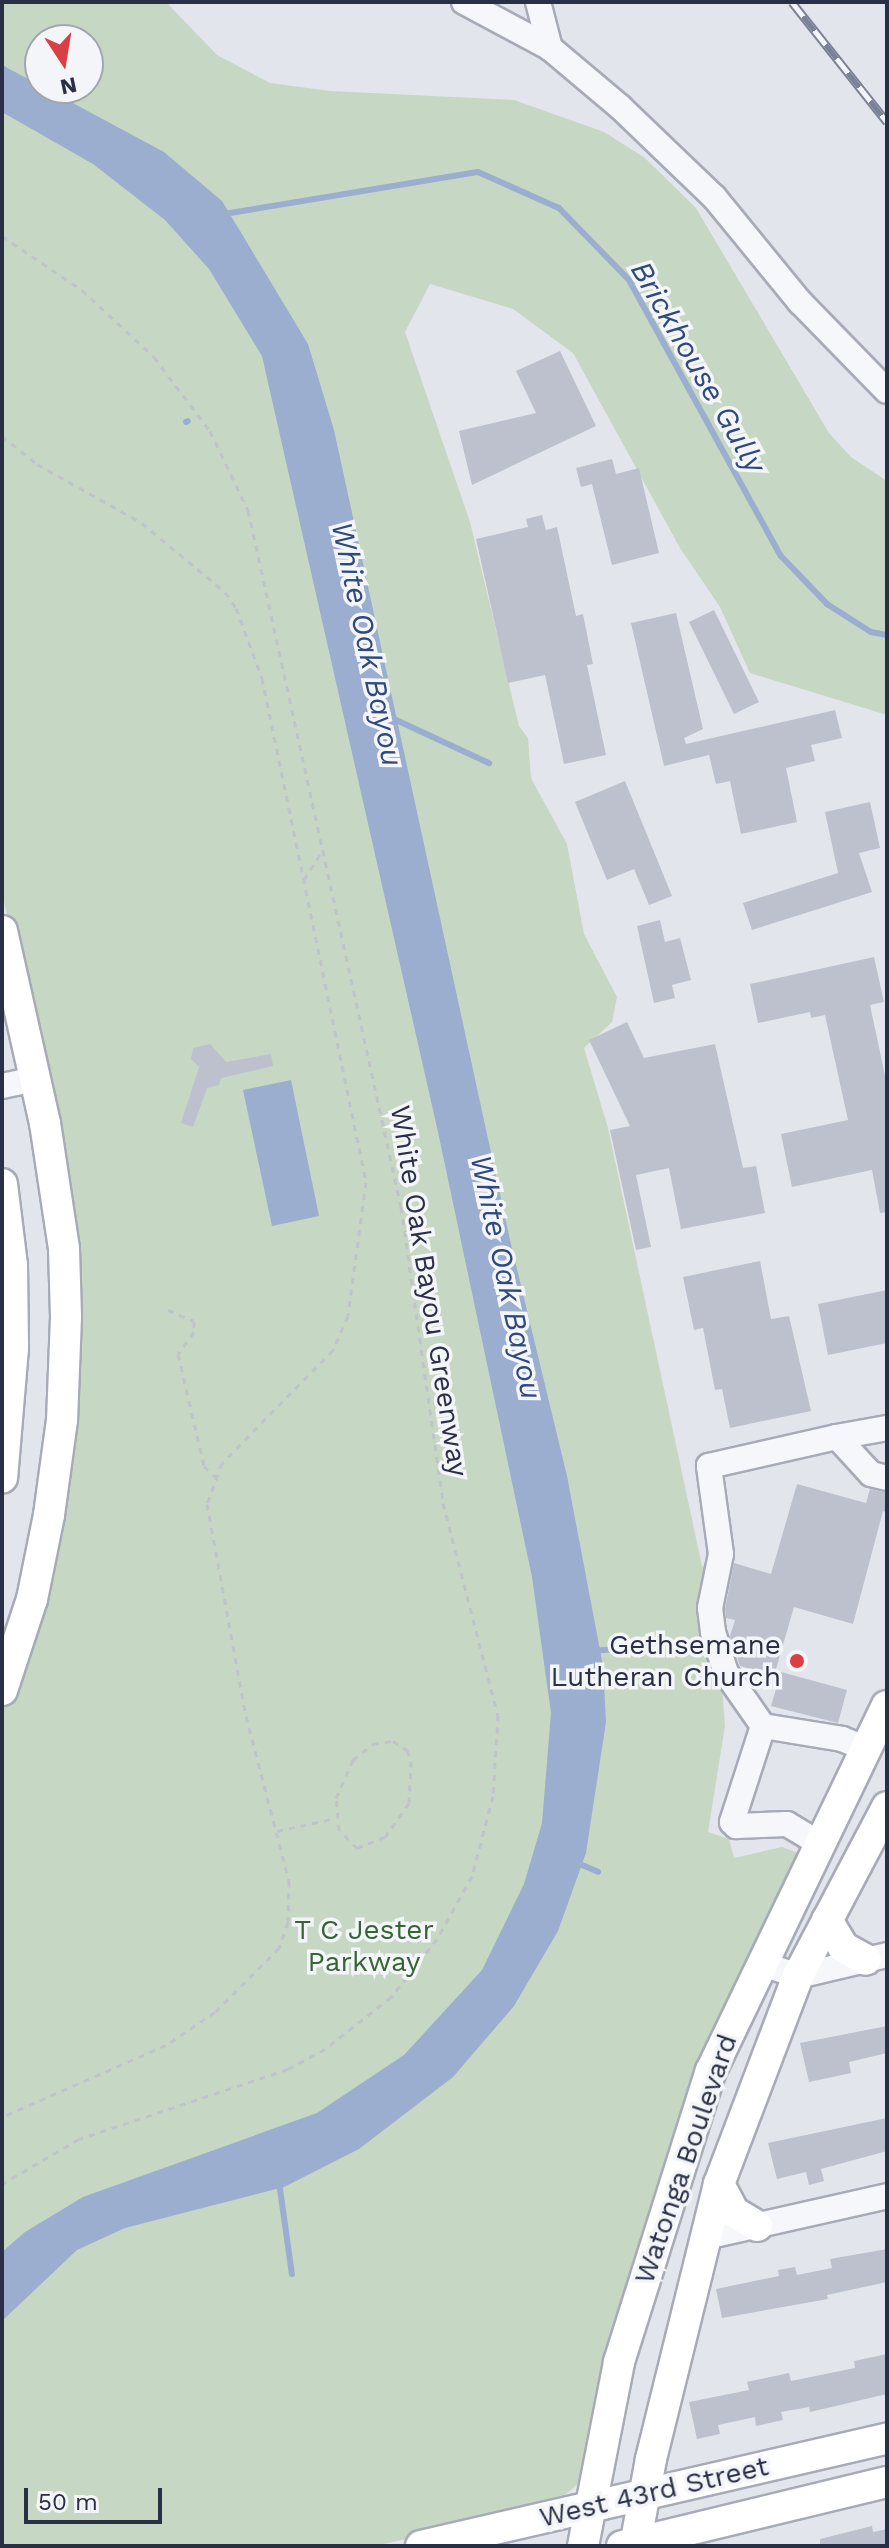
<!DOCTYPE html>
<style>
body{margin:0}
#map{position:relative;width:889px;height:2548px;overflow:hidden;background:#e3e5ec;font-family:"Work Sans",sans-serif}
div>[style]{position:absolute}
.green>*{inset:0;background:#c6d7c3}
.water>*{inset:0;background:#9baecf}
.stream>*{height:6px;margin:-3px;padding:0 3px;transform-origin:3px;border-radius:3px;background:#9baecf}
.building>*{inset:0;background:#bcc1cd}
.path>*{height:3px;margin-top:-1.5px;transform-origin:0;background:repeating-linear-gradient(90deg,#c1c3cb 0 6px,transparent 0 12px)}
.roads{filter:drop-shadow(2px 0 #a7abb7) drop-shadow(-2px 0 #a7abb7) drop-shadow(0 2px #a7abb7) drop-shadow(0 -2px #a7abb7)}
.minor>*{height:24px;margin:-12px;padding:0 12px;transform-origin:12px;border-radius:12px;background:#f6f7fa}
.major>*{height:30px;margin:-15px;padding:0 15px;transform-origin:15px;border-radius:15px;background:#fff}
.rail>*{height:9px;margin-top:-4.5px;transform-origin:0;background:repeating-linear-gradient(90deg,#f3f5f9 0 18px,#7b8297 0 36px);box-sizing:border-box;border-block:2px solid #7b8297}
.dots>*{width:22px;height:22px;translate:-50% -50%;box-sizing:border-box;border:4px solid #f3f5f9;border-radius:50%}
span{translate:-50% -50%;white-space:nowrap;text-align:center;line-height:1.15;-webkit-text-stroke:7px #f3f5f9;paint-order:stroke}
.street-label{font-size:28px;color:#293046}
.poi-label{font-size:28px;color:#293046}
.right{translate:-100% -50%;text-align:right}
.park-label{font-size:28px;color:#386335}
.water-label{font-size:30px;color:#2f497e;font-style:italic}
.frame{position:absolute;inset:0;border:4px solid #293046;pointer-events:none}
.north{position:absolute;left:24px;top:24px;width:80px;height:80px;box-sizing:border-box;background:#f3f5f9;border:2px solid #a2a6b1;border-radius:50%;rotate:168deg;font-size:22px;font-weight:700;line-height:32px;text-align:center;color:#293046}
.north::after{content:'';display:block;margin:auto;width:28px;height:36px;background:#da3f44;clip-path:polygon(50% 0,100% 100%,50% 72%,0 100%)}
.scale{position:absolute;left:24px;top:2488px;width:138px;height:36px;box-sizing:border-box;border:4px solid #293046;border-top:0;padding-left:10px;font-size:24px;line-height:28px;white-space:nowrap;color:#293046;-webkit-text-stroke:6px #f3f5f9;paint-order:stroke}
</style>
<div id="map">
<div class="green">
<i style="clip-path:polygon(evenodd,2px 2px,166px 2px,217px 55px,270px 83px,330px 91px,514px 100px,604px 132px,645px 158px,696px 208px,829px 433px,851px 457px,887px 481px,887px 715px,750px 673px,720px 607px,680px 548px,573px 353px,513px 309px,430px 284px,405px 332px,470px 522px,519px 726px,528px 738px,531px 778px,567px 844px,584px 934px,617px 997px,612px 1022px,584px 1048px,608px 1128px,702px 1566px,713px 1565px,725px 1726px,708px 1832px,729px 1839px,734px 1858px,782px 1847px,801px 1854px,580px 2482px,553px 2505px,375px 2546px,2px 2546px,2px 1715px,65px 1473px,41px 1063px,2px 893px,2px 2px,40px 40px,88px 40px,88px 88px,40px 88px,40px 40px)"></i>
</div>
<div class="water">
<i style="clip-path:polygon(2px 65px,164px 152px,222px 201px,308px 344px,334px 430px,510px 1240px,567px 1476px,603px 1666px,606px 1722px,586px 1853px,558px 1931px,514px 2006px,453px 2077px,359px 2149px,284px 2187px,125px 2228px,77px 2250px,2px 2321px,2px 2252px,25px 2232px,83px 2197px,317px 2113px,404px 2055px,482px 1970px,524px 1884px,542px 1823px,551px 1713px,532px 1577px,438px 1132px,262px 356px,209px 269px,165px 220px,93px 164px,2px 112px)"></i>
<i style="clip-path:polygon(291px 1080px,319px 1216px,272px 1226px,243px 1090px)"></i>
</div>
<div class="stream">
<i style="left:224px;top:214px;width:257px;rotate:-9.4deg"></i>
<i style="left:478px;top:172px;width:89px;rotate:24deg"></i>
<i style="left:559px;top:208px;width:100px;rotate:45.8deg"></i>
<i style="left:629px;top:280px;width:315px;rotate:61.2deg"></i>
<i style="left:781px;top:556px;width:66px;rotate:46.2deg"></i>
<i style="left:827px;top:604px;width:52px;rotate:32.5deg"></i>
<i style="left:871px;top:632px;width:16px;rotate:11deg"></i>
<i style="left:186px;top:422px;width:2px;rotate:-27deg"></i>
<i style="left:394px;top:719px;width:105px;rotate:24.9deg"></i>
<i style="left:592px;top:1651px;width:24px;rotate:-5deg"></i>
<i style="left:575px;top:1862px;width:25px;rotate:23deg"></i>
<i style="left:279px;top:2182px;width:93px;rotate:82deg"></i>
</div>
<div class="building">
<i style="clip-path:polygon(560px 351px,596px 426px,472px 485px,459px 431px,536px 413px,516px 371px)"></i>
<i style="clip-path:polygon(612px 459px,616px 474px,639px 468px,659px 553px,612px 565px,592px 484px,581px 487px,576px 468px)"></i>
<i style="clip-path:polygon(542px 515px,546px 530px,557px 527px,576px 616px,583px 614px,593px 664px,587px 665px,606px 755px,564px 764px,545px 675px,508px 683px,476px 539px,528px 527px,526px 519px)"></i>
<i style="clip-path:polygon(714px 610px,759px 702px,734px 714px,689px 622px)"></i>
<i style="clip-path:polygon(676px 613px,703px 729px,684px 738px,686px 744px,835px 710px,842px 738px,811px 745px,815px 761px,786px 768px,797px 822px,741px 834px,730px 781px,716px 784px,709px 755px,664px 766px,631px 623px)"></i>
<i style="clip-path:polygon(625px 781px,672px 896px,649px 905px,634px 869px,607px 880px,575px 802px)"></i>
<i style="clip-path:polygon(870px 802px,880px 848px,859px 853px,872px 892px,752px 930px,743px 903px,838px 873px,825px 812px)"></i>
<i style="clip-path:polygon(660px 920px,665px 942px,680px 938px,691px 980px,672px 985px,675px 998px,654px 1003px,637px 926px)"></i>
<i style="clip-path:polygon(874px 957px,884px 1002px,870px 1005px,887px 1085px,887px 1212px,880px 1213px,872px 1170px,792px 1187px,781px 1134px,848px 1120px,825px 1015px,811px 1018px,810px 1012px,758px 1023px,750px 984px)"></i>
<i style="clip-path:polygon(627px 1022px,644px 1058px,715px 1044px,743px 1168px,756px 1166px,765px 1213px,681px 1229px,669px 1168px,636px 1175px,651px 1247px,636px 1250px,610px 1130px,630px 1126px,589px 1040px)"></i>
<i style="clip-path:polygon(210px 1044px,226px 1062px,271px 1054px,273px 1066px,221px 1078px,219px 1085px,207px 1088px,193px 1127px,181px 1123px,199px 1067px,191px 1059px,193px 1048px)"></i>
<i style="clip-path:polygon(760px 1261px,771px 1319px,789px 1316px,811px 1411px,730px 1428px,722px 1389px,715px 1390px,703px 1328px,694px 1330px,683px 1277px)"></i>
<i style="clip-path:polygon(887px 1290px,887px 1343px,828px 1355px,818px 1304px)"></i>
<i style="clip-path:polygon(797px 1484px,866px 1503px,870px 1489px,887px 1493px,887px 1513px,883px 1511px,853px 1624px,794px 1607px,774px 1676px,740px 1666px,730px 1636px,735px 1620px,726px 1618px,725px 1609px,734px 1563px,771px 1574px)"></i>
<i style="clip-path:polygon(781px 1672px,847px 1690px,838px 1723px,771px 1706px)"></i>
<i style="clip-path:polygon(887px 2026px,887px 2053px,849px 2062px,851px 2073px,809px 2082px,800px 2043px)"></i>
<i style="clip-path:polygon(887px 2118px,887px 2151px,821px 2169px,824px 2181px,809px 2185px,806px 2172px,777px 2179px,768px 2143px)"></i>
<i style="clip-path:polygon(887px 2249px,887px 2282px,827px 2295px,828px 2299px,722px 2318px,716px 2289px,779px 2276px,778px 2270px,795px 2267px,797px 2275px,832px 2268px,830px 2259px)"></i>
<i style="clip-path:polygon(887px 2354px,887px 2394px,810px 2412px,809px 2407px,781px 2412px,783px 2420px,756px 2426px,755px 2417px,718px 2425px,720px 2434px,697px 2439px,689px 2402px,749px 2390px,747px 2382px,789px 2373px,791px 2381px,855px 2368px,854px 2361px)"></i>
<i style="clip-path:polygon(872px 2526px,873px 2532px,887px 2529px,887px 2546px,820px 2546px,820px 2539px)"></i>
</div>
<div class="path">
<i style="left:2px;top:236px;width:97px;rotate:34deg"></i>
<i style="left:82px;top:290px;width:98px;rotate:42.9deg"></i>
<i style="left:154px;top:357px;width:93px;rotate:52.9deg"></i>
<i style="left:210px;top:431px;width:88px;rotate:64.3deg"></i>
<i style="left:248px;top:510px;width:714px;rotate:77.62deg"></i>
<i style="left:401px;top:1207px;width:299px;rotate:81.9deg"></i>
<i style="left:443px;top:1503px;width:219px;rotate:75.5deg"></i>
<i style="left:498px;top:1715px;width:81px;rotate:93.5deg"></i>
<i style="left:493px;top:1796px;width:83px;rotate:104.7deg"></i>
<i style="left:472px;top:1876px;width:72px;rotate:119.1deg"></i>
<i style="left:437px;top:1939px;width:74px;rotate:128.4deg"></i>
<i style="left:391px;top:1997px;width:84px;rotate:141.8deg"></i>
<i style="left:325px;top:2049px;width:42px;rotate:151.6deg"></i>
<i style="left:288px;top:2069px;width:220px;rotate:161.5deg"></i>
<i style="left:79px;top:2139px;width:89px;rotate:149.7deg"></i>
<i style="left:2px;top:436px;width:45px;rotate:38.7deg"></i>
<i style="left:37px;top:464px;width:120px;rotate:29.3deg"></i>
<i style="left:142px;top:523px;width:108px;rotate:39.7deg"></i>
<i style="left:225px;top:592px;width:19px;rotate:55deg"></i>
<i style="left:236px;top:608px;width:75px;rotate:69.6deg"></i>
<i style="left:262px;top:678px;width:515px;rotate:78.34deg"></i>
<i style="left:366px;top:1182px;width:135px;rotate:97.7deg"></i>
<i style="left:348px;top:1316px;width:37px;rotate:114deg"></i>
<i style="left:333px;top:1350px;width:158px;rotate:134.5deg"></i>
<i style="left:222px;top:1463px;width:44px;rotate:110.1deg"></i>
<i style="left:207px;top:1504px;width:216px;rotate:79.6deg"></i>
<i style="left:246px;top:1716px;width:171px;rotate:75.4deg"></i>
<i style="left:289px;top:1881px;width:41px;rotate:91.4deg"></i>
<i style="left:288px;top:1922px;width:28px;rotate:109deg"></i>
<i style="left:279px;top:1948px;width:91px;rotate:135deg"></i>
<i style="left:215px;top:2012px;width:59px;rotate:146deg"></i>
<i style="left:166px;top:2045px;width:179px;rotate:156.3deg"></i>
<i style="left:304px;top:880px;width:36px;rotate:-58deg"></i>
<i style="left:168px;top:1310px;width:28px;rotate:23deg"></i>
<i style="left:194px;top:1321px;width:11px;rotate:90deg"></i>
<i style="left:194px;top:1332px;width:27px;rotate:126deg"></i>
<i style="left:178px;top:1354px;width:115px;rotate:76.9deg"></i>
<i style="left:204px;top:1466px;width:18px;rotate:43deg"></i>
<i style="left:393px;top:1741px;width:17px;rotate:33deg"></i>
<i style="left:407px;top:1750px;width:12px;rotate:70deg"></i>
<i style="left:411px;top:1761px;width:42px;rotate:92.7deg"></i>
<i style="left:409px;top:1803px;width:42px;rotate:125.2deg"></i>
<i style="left:385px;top:1837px;width:30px;rotate:159deg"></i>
<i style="left:357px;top:1848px;width:25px;rotate:-135deg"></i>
<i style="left:339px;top:1830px;width:32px;rotate:-95deg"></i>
<i style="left:336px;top:1798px;width:42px;rotate:-65.9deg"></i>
<i style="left:353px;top:1760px;width:26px;rotate:-39deg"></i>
<i style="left:373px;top:1744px;width:20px;rotate:-9deg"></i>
<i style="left:277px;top:1831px;width:60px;rotate:-12.4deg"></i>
</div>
<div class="roads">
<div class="minor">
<i style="left:464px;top:2px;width:98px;rotate:28.1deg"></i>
<i style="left:550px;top:48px;width:92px;rotate:40.1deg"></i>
<i style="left:620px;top:107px;width:130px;rotate:43.8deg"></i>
<i style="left:714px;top:197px;width:136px;rotate:50.7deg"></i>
<i style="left:800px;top:302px;width:124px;rotate:45.7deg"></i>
<i style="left:538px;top:2px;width:48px;rotate:75.4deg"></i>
<i style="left:2px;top:1086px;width:34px;rotate:-12deg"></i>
<i style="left:837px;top:1437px;width:51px;rotate:-10.2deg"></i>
<i style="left:763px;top:1726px;width:65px;rotate:-124.9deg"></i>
<i style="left:726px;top:1673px;width:43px;rotate:-107.6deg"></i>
<i style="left:713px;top:1632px;width:24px;rotate:-97deg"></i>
<i style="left:710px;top:1608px;width:55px;rotate:-78.5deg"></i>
<i style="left:721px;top:1554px;width:89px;rotate:-97.8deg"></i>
<i style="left:709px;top:1466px;width:131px;rotate:-12.8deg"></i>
<i style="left:837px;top:1437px;width:50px;rotate:47.4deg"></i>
<i style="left:871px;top:1474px;width:16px;rotate:14deg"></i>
<i style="left:763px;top:1726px;width:101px;rotate:107.9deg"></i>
<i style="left:732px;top:1822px;width:6px;rotate:45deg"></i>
<i style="left:736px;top:1826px;width:51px;rotate:-2.2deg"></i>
<i style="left:787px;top:1824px;width:37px;rotate:31deg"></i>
<i style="left:763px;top:1726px;width:80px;rotate:9.3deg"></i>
<i style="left:842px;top:1739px;width:27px;rotate:22deg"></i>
<i style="left:760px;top:1963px;width:40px;rotate:18.9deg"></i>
<i style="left:798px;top:1976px;width:91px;rotate:-13.3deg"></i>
<i style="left:707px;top:2232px;width:12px;rotate:9deg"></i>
<i style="left:719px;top:2234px;width:172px;rotate:-12.7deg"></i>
</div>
<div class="major">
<i style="left:2px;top:931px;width:197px;rotate:77.4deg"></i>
<i style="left:45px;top:1123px;width:127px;rotate:81.4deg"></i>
<i style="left:64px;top:1249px;width:68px;rotate:88.3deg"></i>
<i style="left:66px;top:1317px;width:103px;rotate:92.2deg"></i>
<i style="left:62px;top:1420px;width:96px;rotate:97.8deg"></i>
<i style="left:49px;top:1515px;width:86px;rotate:101.4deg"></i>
<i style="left:32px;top:1599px;width:96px;rotate:108.2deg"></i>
<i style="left:2px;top:1184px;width:82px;rotate:83deg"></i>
<i style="left:12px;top:1265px;width:83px;rotate:89.3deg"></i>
<i style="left:13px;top:1348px;width:130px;rotate:94.8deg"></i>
<i style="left:827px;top:1920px;width:31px;rotate:59deg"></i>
<i style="left:843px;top:1947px;width:26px;rotate:29deg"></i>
<i style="left:719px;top:2184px;width:32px;rotate:62deg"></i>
<i style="left:734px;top:2212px;width:27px;rotate:31deg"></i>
<i style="left:421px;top:2546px;width:478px;rotate:-13deg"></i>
<i style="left:583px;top:2546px;width:187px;rotate:-78.9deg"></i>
<i style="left:619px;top:2362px;width:305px;rotate:-72.5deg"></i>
<i style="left:711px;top:2071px;width:405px;rotate:-64.3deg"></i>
<i style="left:622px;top:2546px;width:273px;rotate:-13.6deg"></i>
<i style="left:635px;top:2546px;width:88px;rotate:-79.6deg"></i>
<i style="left:651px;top:2459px;width:283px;rotate:-76.1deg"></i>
<i style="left:719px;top:2184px;width:222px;rotate:-69.2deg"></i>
<i style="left:798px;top:1976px;width:191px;rotate:-62.2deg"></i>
</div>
</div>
<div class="rail">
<i style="left:792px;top:2px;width:153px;rotate:51.6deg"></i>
</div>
<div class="dots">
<i style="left:797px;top:1661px;background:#da3f44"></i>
</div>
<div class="street-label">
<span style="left:429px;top:1291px;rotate:81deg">White Oak Bayou Greenway</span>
<span style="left:686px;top:2159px;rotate:-71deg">Watonga Boulevard</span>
<span style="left:654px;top:2492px;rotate:-13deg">West 43rd Street</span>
</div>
<div class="poi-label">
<span class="right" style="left:781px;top:1661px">Gethsemane<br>Lutheran Church</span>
</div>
<div class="park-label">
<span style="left:364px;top:1946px">T C Jester<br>Parkway</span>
</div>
<div class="water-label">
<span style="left:698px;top:367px;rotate:60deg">Brickhouse Gully</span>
<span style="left:367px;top:644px;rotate:78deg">White Oak Bayou</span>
<span style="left:506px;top:1277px;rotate:78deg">White Oak Bayou</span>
</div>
<div class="frame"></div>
<div class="north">N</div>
<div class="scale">50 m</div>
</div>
